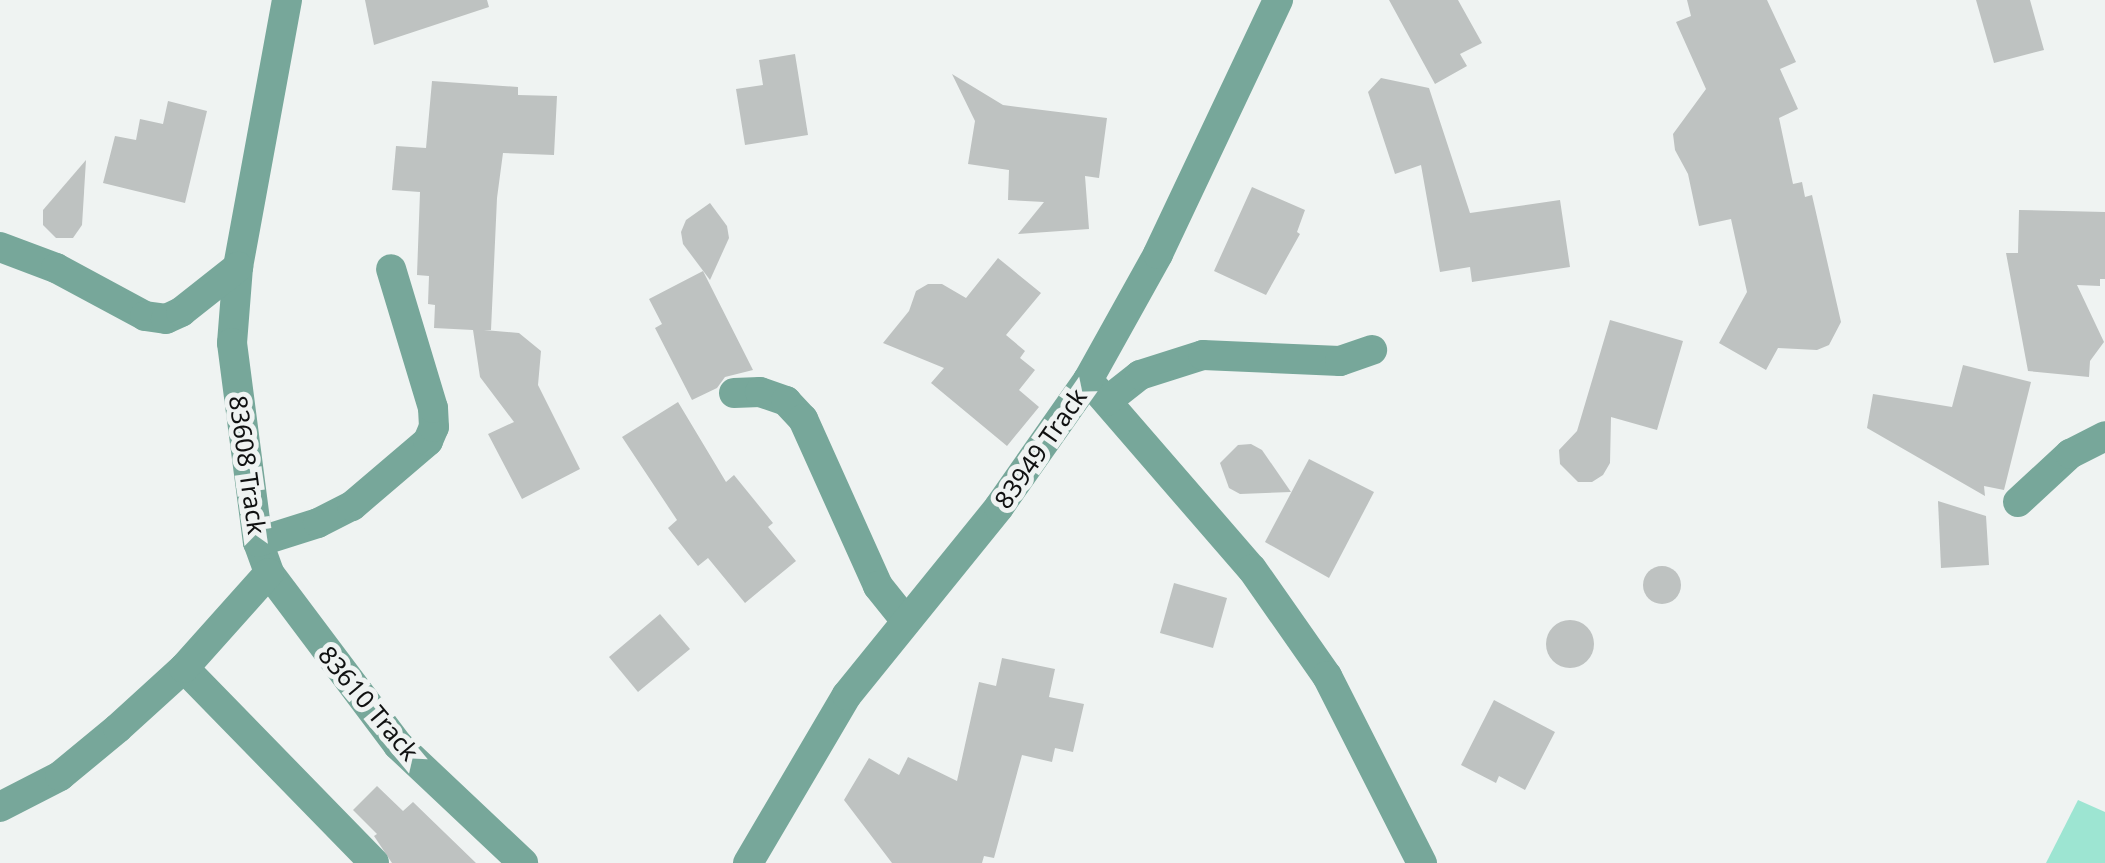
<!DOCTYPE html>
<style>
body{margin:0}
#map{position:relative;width:2105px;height:863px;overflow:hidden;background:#eff3f2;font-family:"Noto Sans",sans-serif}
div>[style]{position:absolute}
.green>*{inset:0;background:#9de5d2}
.building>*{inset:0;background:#bec2c1}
.round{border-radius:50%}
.minor>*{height:30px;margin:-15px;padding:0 15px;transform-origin:15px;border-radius:15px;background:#77a79a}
span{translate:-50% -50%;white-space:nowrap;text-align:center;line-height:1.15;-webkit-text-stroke:10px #eff3f2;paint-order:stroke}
.street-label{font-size:25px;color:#101111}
</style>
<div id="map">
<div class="green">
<i style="clip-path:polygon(2078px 800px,2105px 812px,2105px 863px,2046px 863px)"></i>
</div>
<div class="building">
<i style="clip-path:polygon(365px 0,487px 0,489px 7px,374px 45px)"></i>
<i style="clip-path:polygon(1389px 0,1458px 0,1482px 43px,1460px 54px,1467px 66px,1435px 84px)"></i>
<i style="clip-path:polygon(1687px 0,1767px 0,1796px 62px,1780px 69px,1798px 109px,1779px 118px,1793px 184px,1802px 182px,1805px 197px,1812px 195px,1841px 322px,1829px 345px,1817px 350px,1778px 348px,1766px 370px,1719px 343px,1747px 292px,1731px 219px,1699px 226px,1688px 174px,1675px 150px,1673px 134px,1706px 89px,1676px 22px,1691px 16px)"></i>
<i style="clip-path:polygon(1976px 0,2030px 0,2044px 50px,1994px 63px)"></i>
<i style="clip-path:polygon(795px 54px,808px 135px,745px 145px,736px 89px,763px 85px,759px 60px)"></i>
<i style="clip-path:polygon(952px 74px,1003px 105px,1107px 118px,1099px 178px,1085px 176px,1089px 229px,1018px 234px,1044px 202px,1008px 200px,1009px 170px,968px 164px,975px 121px)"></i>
<i style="clip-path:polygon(1381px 78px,1429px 88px,1470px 213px,1560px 200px,1570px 267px,1472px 282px,1470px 267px,1440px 272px,1421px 165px,1395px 174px,1368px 92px)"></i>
<i style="clip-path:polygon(432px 81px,518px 87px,518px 95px,557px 96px,554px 155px,503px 153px,497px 198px,491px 330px,484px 330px,519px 333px,541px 351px,538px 385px,580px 469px,522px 499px,488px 434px,514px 422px,480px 377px,473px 330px,434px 328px,435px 305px,428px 304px,429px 276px,417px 275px,420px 192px,392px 190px,396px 146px,426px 148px)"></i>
<i style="clip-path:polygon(168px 101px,207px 111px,185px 203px,103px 183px,115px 136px,136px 140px,140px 119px,163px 124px)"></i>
<i style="clip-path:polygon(86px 160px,82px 225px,73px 238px,56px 238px,43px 225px,43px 210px)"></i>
<i style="clip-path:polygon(1252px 187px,1305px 210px,1297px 232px,1300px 234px,1266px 295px,1214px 271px)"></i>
<i style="clip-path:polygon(710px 203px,727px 226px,729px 238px,710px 280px,683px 244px,681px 232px,686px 220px)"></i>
<i style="clip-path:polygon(2019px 210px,2105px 212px,2105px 279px,2100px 279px,2100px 286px,2077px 285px,2104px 342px,2090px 361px,2089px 377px,2028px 371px,2006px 253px,2018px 253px)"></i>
<i style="clip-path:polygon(998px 258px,1041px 293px,1006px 335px,1025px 351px,1020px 358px,1035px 370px,1019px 390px,1039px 407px,1007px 446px,931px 383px,944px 368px,883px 343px,909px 311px,916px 291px,928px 284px,942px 284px,966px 298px)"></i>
<i style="clip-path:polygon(703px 271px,753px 370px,725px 377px,717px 388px,692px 400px,655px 328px,662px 324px,649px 299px)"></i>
<i style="clip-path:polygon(1610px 320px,1683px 341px,1657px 430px,1611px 417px,1610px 463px,1603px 475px,1592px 482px,1578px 482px,1560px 464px,1559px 450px,1577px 431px)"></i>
<i style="clip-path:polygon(1963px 365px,2031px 382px,2004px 490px,1984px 486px,1985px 496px,1867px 428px,1873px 394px,1952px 407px)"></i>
<i style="clip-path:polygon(678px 402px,726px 482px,734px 475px,773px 523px,768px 527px,796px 561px,745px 603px,708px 558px,698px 566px,668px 528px,677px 520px,622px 437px)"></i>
<i style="clip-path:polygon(1251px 444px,1262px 450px,1291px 492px,1240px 494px,1229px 488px,1220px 463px,1238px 445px)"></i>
<i style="clip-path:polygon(1309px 459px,1374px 492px,1329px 578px,1265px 542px)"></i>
<i style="clip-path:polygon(1938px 501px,1986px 516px,1989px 565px,1941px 568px)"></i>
<i class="round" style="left:1643px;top:566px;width:38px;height:38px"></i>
<i style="clip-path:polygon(1174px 583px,1227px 598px,1213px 648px,1160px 633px)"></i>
<i style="clip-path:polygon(660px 614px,690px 649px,638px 692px,609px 657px)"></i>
<i class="round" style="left:1546px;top:620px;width:48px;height:48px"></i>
<i style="clip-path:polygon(1002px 658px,1055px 669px,1049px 697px,1084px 704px,1073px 752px,1055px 748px,1052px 762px,1022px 755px,994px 858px,984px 856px,982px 863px,892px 863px,844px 800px,869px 758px,899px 775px,908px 757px,957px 781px,979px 682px,996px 686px)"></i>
<i style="clip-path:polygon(1494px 700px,1555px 732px,1525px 790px,1499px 776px,1496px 783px,1461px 765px)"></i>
<i style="clip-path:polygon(377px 786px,403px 811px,413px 802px,476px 863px,392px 863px,374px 836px,377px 834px,353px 810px)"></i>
</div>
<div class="minor">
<i style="left:287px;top:0;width:271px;rotate:100.4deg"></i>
<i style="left:238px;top:267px;width:76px;rotate:94.5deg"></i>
<i style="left:232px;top:343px;width:201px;rotate:82.6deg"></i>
<i style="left:258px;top:542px;width:33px;rotate:70deg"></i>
<i style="left:269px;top:573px;width:215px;rotate:53.1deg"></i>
<i style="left:398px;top:745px;width:172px;rotate:43.3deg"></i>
<i style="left:0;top:247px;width:60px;rotate:20.6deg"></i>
<i style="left:56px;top:268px;width:101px;rotate:28.3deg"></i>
<i style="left:145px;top:316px;width:21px;rotate:8deg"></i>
<i style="left:166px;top:319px;width:17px;rotate:-25deg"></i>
<i style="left:181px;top:312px;width:73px;rotate:-38.3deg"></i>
<i style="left:1088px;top:380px;width:250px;rotate:49.1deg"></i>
<i style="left:1252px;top:569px;width:131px;rotate:55deg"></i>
<i style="left:1327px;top:676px;width:210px;rotate:63.1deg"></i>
<i style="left:734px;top:393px;width:26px;rotate:-2deg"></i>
<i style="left:760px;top:392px;width:28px;rotate:19deg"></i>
<i style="left:786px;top:401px;width:25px;rotate:47deg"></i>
<i style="left:803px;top:419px;width:183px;rotate:65.8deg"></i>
<i style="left:878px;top:586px;width:45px;rotate:51.3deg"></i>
<i style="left:1107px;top:401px;width:42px;rotate:-38.2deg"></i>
<i style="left:1140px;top:375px;width:66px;rotate:-17.6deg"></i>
<i style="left:1203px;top:355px;width:137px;rotate:2.5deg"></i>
<i style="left:1340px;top:361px;width:34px;rotate:-19deg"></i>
<i style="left:2018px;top:502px;width:71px;rotate:-42.7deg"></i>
<i style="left:2070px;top:454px;width:39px;rotate:-27deg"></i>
<i style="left:258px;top:542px;width:63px;rotate:-17.6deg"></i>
<i style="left:318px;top:523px;width:38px;rotate:-27deg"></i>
<i style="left:352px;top:506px;width:100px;rotate:-40.5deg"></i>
<i style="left:428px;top:441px;width:15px;rotate:-67deg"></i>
<i style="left:434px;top:427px;width:19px;rotate:-93deg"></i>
<i style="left:433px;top:408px;width:145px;rotate:-106.8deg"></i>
<i style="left:184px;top:668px;width:272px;rotate:45.7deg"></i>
<i style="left:0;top:807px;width:68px;rotate:-27.3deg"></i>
<i style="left:60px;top:776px;width:75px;rotate:-39.6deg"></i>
<i style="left:118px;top:728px;width:89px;rotate:-42.3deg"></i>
<i style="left:184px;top:668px;width:127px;rotate:-48.2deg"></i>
<i style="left:748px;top:863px;width:195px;rotate:-59.5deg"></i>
<i style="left:847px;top:695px;width:242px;rotate:-51deg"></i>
<i style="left:999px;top:507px;width:155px;rotate:-55deg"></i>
<i style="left:1088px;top:380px;width:144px;rotate:-60.9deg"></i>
<i style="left:1158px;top:254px;width:281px;rotate:-64.7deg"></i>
</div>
<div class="street-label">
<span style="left:1040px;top:448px;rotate:-55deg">83949 Track</span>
<span style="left:248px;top:465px;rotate:82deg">83608 Track</span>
<span style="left:369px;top:703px;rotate:50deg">83610 Track</span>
</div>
</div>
